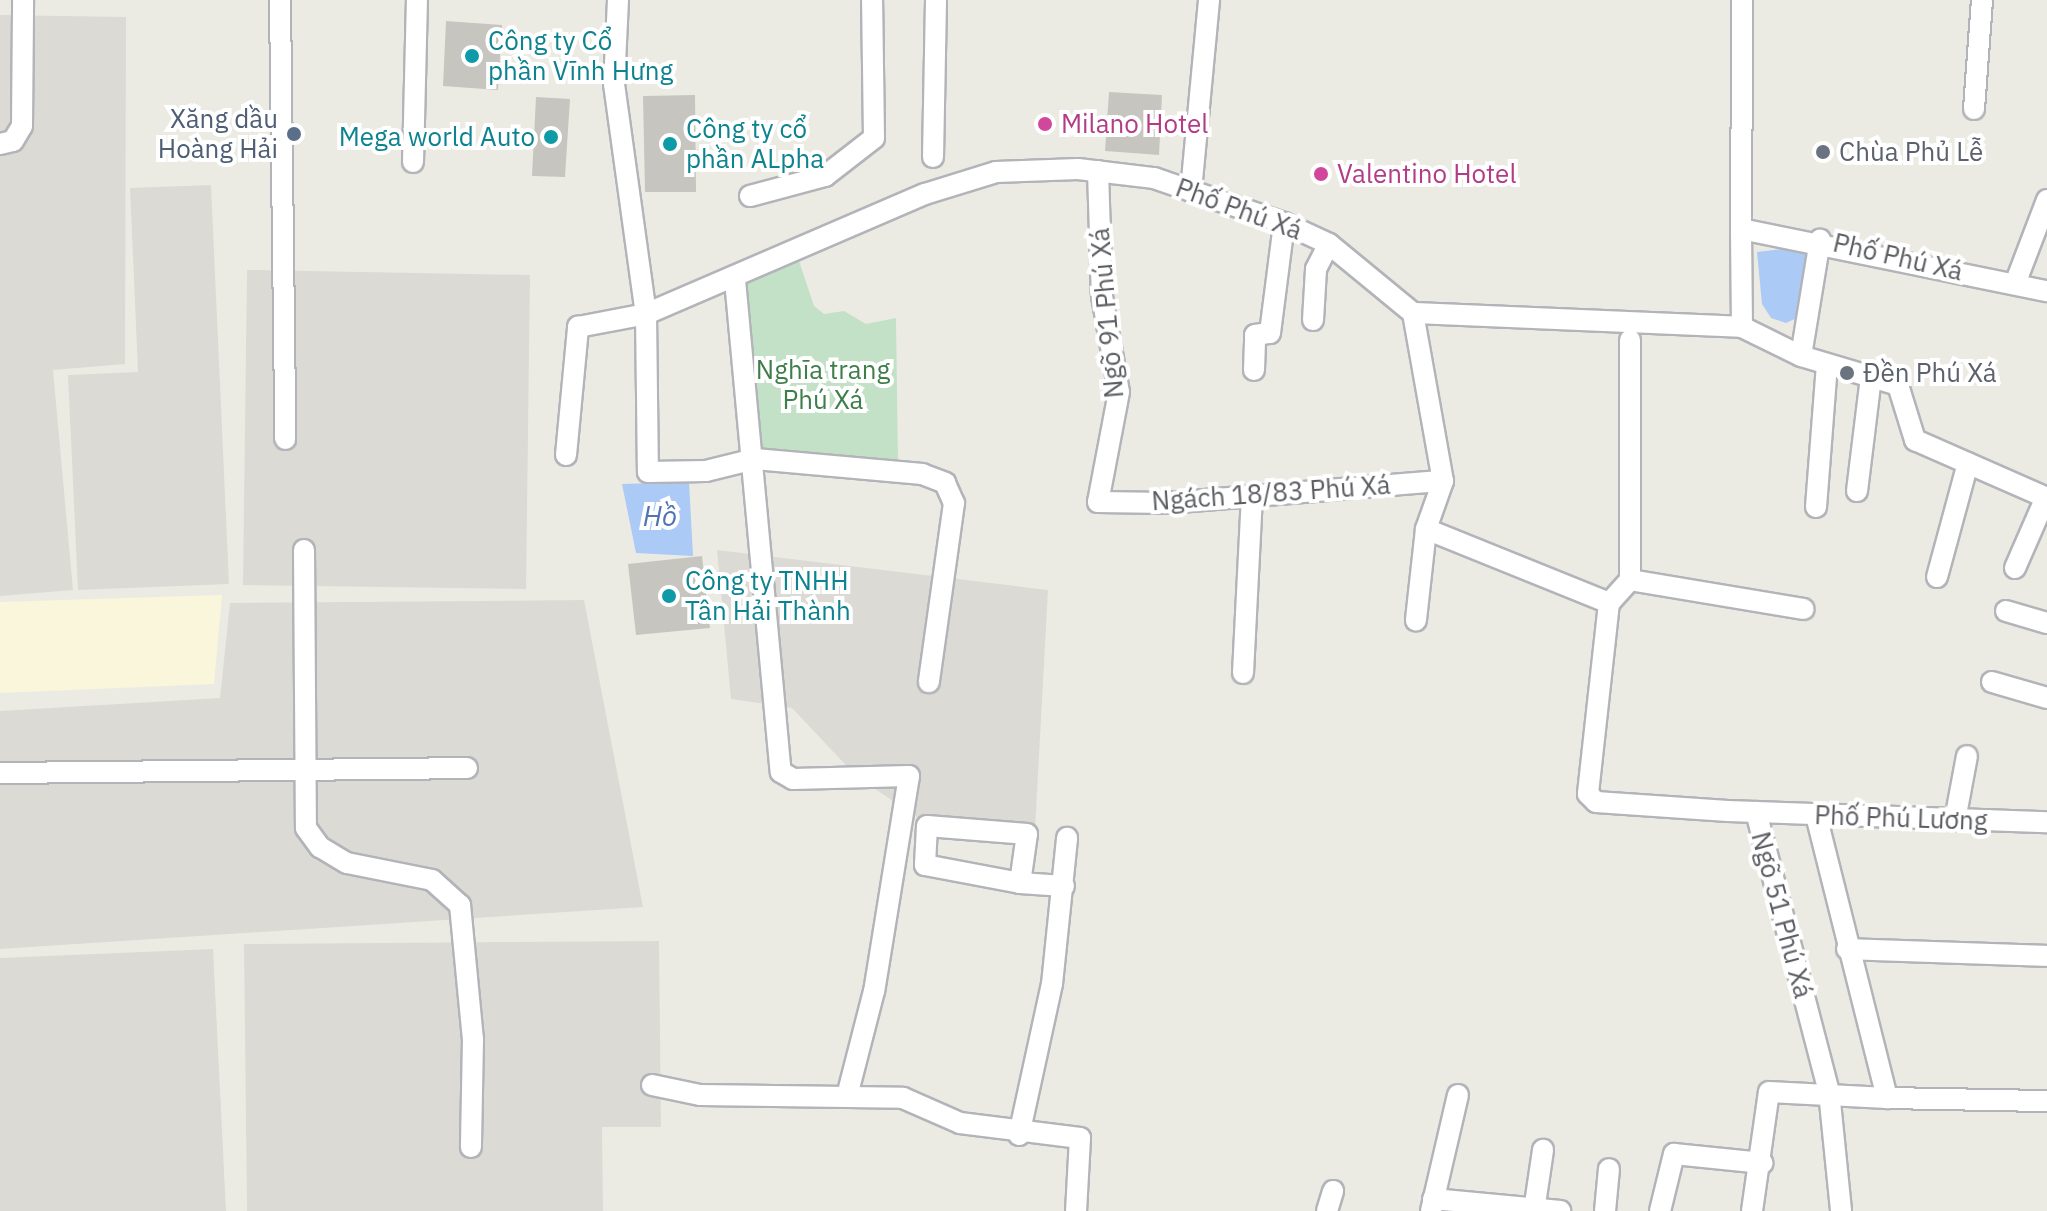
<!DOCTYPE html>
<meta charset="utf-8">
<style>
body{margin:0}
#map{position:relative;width:2047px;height:1211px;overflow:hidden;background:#ecebe3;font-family:"IBM Plex Sans",sans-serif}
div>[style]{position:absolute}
.commercial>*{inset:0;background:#f9f6db}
.industrial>*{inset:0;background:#dbdad5}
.green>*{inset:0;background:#c2e1c6}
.water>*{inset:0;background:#abcaf5}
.building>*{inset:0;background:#c7c5c0}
.roads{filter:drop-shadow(2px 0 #b3b4b9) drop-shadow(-2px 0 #b3b4b9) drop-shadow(0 2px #b3b4b9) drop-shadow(0 -2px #b3b4b9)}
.minor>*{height:20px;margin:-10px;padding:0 10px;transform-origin:10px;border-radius:10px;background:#fff}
.dots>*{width:22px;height:22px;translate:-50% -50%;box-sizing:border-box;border:4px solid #fff;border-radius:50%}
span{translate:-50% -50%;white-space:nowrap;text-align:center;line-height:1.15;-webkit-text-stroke:8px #fff;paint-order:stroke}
.culture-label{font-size:26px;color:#0d838f}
.left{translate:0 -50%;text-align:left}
.right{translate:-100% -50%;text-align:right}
.service-label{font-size:26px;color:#4e5e75}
.hotel-label{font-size:26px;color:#b23c85}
.worship-label{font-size:26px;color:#5b616d}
.street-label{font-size:26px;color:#5b5d62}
.park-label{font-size:26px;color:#3e7e4a}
.water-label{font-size:28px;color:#5174b4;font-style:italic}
</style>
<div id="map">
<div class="commercial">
<i style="clip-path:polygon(222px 595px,214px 684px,0 693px,0 602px)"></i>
</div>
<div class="industrial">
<i style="clip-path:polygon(0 15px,126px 17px,125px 364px,53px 370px,73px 590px,0 596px)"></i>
<i style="clip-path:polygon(211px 185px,229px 584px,78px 590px,68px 375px,138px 372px,130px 188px)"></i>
<i style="clip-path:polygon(247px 270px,530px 275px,526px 589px,243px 585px)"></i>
<i style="clip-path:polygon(717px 550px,1048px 590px,1035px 830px,926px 823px,857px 777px,792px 708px,731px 699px)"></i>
<i style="clip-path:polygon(584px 600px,643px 907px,0 949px,0 711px,220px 698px,230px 603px)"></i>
<i style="clip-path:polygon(659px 941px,661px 1127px,602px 1127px,603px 1211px,247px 1211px,244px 944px)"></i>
<i style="clip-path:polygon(213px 949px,226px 1211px,0 1211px,0 958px)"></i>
</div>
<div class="green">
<i style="clip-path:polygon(799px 261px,814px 306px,824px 314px,844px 311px,866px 324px,896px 318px,898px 464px,758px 451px,741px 284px)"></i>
</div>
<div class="water">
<i style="clip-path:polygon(1783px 249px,1808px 254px,1799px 317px,1786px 323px,1771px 318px,1762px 304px,1757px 252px)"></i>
<i style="clip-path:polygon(689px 482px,693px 556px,636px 553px,622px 484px)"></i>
</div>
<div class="building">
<i style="clip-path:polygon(446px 21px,502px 25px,498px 90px,443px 86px)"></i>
<i style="clip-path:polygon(1109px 92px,1162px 95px,1159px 155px,1105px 151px)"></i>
<i style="clip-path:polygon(695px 95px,696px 192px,645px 192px,643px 96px)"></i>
<i style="clip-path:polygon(536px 97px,570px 99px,565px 177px,532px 176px)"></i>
<i style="clip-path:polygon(702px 556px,710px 628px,636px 635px,628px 564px)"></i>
</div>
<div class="roads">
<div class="minor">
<i style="left:280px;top:0;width:439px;rotate:89.3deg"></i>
<i style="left:618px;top:0;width:84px;rotate:92.7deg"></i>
<i style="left:614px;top:84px;width:232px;rotate:82.1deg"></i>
<i style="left:646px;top:314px;width:304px;rotate:-23.3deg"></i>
<i style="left:925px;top:194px;width:74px;rotate:-17.2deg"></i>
<i style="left:996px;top:172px;width:82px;rotate:-2.1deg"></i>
<i style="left:1078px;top:169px;width:77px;rotate:6.8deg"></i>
<i style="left:1154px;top:178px;width:138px;rotate:19.1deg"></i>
<i style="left:1284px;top:223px;width:50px;rotate:25deg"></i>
<i style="left:1329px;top:244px;width:109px;rotate:39.4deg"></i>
<i style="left:1413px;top:313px;width:329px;rotate:2.4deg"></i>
<i style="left:1742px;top:327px;width:98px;rotate:-90.6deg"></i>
<i style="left:1741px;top:229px;width:312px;rotate:11.5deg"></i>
<i style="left:1974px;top:109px;width:109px;rotate:-85.8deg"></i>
<i style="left:0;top:144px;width:13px;rotate:-13deg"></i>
<i style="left:13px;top:141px;width:17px;rotate:-59deg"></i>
<i style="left:22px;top:126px;width:126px;rotate:-89.5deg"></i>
<i style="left:933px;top:157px;width:157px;rotate:-88.9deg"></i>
<i style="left:413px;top:162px;width:162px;rotate:-88.6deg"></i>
<i style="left:1098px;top:171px;width:125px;rotate:88.2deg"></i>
<i style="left:1102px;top:296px;width:97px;rotate:80deg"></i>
<i style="left:1119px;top:392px;width:112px;rotate:100.8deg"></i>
<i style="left:1098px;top:502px;width:69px;rotate:0.8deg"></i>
<i style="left:1167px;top:503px;width:277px;rotate:-4.6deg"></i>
<i style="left:1191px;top:191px;width:192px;rotate:-84.6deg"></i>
<i style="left:750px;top:196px;width:78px;rotate:-14.9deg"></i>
<i style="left:825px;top:176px;width:62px;rotate:-37.8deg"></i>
<i style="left:874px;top:138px;width:138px;rotate:-90.8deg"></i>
<i style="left:1741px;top:229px;width:229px;rotate:-89.7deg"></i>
<i style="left:735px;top:280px;width:494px;rotate:84.7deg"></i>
<i style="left:781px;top:772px;width:14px;rotate:30deg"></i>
<i style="left:793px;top:779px;width:116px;rotate:-1.5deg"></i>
<i style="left:909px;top:776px;width:218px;rotate:99.2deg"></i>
<i style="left:874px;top:991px;width:108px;rotate:104.4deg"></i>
<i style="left:2015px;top:284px;width:90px;rotate:-69.1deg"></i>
<i style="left:1413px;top:313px;width:171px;rotate:79.9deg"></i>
<i style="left:1443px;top:481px;width:51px;rotate:109.5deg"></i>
<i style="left:1426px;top:529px;width:92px;rotate:96.3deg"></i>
<i style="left:1313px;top:320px;width:51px;rotate:-86.6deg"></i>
<i style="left:1316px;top:269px;width:28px;rotate:-63deg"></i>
<i style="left:1742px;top:327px;width:66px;rotate:26.2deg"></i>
<i style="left:1801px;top:356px;width:101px;rotate:16.6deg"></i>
<i style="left:1898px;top:385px;width:58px;rotate:72.8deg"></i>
<i style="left:1915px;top:440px;width:144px;rotate:23.7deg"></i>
<i style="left:1630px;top:340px;width:240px;rotate:90deg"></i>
<i style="left:1630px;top:580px;width:31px;rotate:132deg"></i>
<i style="left:1609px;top:603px;width:192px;rotate:96.3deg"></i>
<i style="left:1588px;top:794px;width:11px;rotate:45deg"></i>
<i style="left:1596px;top:802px;width:132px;rotate:3.9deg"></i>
<i style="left:1728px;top:811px;width:319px;rotate:2deg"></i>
<i style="left:1801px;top:356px;width:118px;rotate:-80.7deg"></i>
<i style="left:1254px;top:370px;width:35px;rotate:-88deg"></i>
<i style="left:1255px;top:335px;width:15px;rotate:-8deg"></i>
<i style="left:1270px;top:333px;width:111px;rotate:-82.7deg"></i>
<i style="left:566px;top:455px;width:129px;rotate:-84.6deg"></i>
<i style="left:578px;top:327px;width:69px;rotate:-10.8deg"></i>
<i style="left:646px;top:314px;width:158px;rotate:89.3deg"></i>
<i style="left:648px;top:472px;width:58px;rotate:-1deg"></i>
<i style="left:706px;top:471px;width:50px;rotate:-13.8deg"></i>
<i style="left:755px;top:459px;width:168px;rotate:5.1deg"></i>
<i style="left:922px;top:474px;width:25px;rotate:21deg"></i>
<i style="left:945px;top:483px;width:22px;rotate:66deg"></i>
<i style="left:954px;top:503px;width:181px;rotate:98deg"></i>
<i style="left:1857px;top:491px;width:115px;rotate:-83deg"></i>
<i style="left:1816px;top:507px;width:143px;rotate:-85.6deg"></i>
<i style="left:1426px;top:529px;width:197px;rotate:22deg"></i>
<i style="left:304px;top:550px;width:278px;rotate:89.6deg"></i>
<i style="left:306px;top:828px;width:24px;rotate:54deg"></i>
<i style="left:320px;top:847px;width:31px;rotate:31deg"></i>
<i style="left:347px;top:863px;width:87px;rotate:11.3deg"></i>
<i style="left:432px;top:880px;width:38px;rotate:42deg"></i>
<i style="left:460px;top:905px;width:135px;rotate:84.5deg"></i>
<i style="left:473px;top:1039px;width:108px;rotate:91.1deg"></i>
<i style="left:2015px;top:568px;width:77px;rotate:-66.4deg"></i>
<i style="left:1937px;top:577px;width:118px;rotate:-74.8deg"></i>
<i style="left:1630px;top:580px;width:176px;rotate:9.5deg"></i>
<i style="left:2006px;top:611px;width:43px;rotate:16.3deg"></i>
<i style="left:1243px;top:673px;width:177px;rotate:-87.1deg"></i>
<i style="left:1992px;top:682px;width:57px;rotate:16.2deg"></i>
<i style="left:0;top:773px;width:467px;rotate:-0.6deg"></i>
<i style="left:1756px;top:812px;width:289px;rotate:75.4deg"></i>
<i style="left:1829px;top:1092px;width:120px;rotate:84.2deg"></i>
<i style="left:1816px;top:815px;width:292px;rotate:75.9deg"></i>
<i style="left:1887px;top:1098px;width:160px;rotate:1.1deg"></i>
<i style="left:1955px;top:820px;width:65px;rotate:-79.4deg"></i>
<i style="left:1020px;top:883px;width:49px;rotate:-81.9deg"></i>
<i style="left:1027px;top:834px;width:100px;rotate:-175.4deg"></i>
<i style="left:927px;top:826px;width:39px;rotate:93deg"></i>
<i style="left:925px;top:865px;width:97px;rotate:10.7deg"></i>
<i style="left:1020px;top:883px;width:44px;rotate:3.9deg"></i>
<i style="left:1847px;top:949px;width:200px;rotate:2deg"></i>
<i style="left:652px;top:1085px;width:49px;rotate:11.8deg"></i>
<i style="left:700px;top:1095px;width:203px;rotate:0.8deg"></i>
<i style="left:903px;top:1098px;width:62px;rotate:23.7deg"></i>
<i style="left:960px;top:1123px;width:121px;rotate:7.1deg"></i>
<i style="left:1080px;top:1138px;width:73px;rotate:93.1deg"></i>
<i style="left:1019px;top:1135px;width:155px;rotate:-77.7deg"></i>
<i style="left:1052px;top:984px;width:147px;rotate:-84.1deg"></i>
<i style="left:1433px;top:1199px;width:128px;rotate:5.4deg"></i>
<i style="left:1327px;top:1211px;width:21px;rotate:-73deg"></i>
<i style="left:1431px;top:1211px;width:119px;rotate:-76.9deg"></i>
<i style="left:1534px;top:1211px;width:62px;rotate:-81.6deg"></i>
<i style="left:1605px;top:1211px;width:42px;rotate:-84.6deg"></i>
<i style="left:1660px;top:1211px;width:59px;rotate:-76.2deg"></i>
<i style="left:1674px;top:1154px;width:89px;rotate:5.8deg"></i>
<i style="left:1752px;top:1211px;width:120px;rotate:-81.9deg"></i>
<i style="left:1769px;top:1092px;width:118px;rotate:2.9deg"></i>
</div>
</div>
<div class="dots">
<i style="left:472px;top:56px;background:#0f9aa8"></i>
<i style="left:1045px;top:124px;background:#d1479c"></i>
<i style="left:294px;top:134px;background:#5c6f8a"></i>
<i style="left:551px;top:137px;background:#0f9aa8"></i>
<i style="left:670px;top:144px;background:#0f9aa8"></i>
<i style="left:1823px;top:152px;background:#6b7280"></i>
<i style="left:1321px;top:174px;background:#d1479c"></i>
<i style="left:1847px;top:373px;background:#6b7280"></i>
<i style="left:669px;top:596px;background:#0f9aa8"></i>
</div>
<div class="culture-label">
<span class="left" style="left:488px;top:56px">Công ty Cổ<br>phần Vĩnh Hưng</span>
<span class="left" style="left:686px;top:144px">Công ty cổ<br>phần ALpha</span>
<span class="right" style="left:535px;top:137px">Mega world Auto</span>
<span class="left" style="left:685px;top:596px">Công ty TNHH<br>Tân Hải Thành</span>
</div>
<div class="service-label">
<span class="right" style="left:278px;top:134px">Xăng dầu<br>Hoàng Hải</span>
</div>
<div class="hotel-label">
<span class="left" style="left:1061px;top:124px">Milano Hotel</span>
<span class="left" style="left:1337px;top:174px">Valentino Hotel</span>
</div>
<div class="worship-label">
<span class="left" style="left:1839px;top:152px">Chùa Phủ Lễ</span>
<span class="left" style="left:1863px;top:373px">Đền Phú Xá</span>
</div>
<div class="street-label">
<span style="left:1239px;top:209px;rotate:20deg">Phố Phú Xá</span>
<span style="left:1898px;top:257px;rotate:13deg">Phố Phú Xá</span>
<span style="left:1107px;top:313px;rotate:-95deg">Ngõ 91 Phú Xá</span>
<span style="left:1271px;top:493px;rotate:-4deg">Ngách 18/83 Phú Xá</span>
<span style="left:1901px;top:818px;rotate:2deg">Phố Phú Lương</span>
<span style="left:1782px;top:915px;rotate:75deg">Ngõ 51 Phú Xá</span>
</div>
<div class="park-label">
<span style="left:823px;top:385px">Nghĩa trang<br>Phú Xá</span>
</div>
<div class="water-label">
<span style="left:660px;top:516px">Hồ</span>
</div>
</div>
